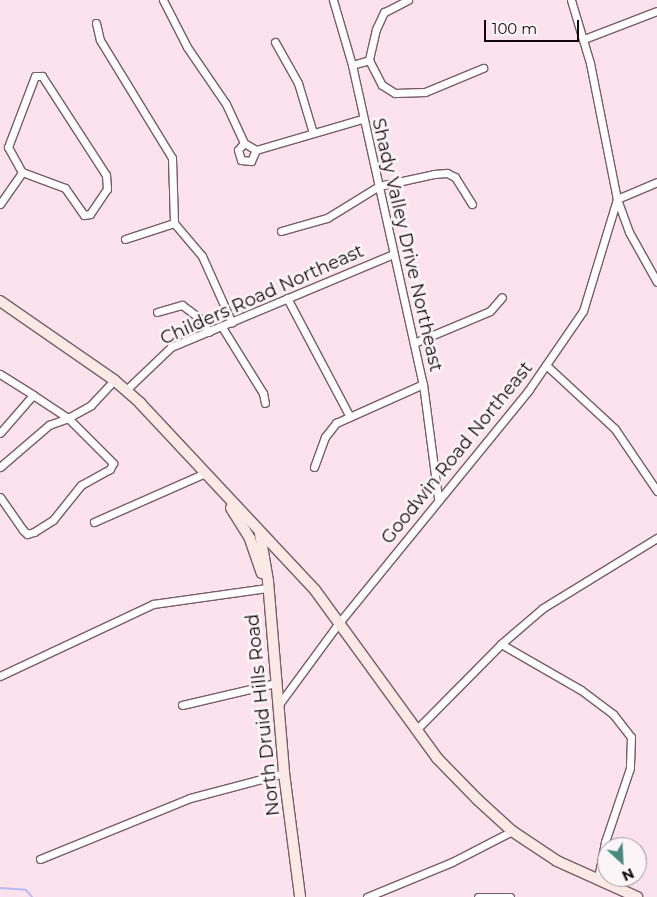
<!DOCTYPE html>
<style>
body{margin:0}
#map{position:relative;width:657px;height:897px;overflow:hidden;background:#fbe2ec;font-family:Montserrat,sans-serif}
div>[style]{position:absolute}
.stream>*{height:2px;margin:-1px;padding:0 1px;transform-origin:1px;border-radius:1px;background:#babaf3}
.roads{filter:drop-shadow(1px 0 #775d67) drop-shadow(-1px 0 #775d67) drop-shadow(0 1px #775d67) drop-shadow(0 -1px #775d67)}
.street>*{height:7px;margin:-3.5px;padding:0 3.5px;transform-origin:3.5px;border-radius:3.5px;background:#fff}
.secondary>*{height:10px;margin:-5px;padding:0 5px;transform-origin:5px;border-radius:5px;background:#fbe9e6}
span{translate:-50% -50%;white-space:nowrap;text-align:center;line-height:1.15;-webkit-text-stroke:5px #fcf5f8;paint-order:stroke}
.street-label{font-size:18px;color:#12080c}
.north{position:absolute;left:597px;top:837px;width:50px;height:50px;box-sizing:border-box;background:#fcf5f8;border:1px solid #9e969a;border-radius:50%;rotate:155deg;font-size:14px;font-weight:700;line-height:20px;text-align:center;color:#12080c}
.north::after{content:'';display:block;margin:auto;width:18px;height:22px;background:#478b7f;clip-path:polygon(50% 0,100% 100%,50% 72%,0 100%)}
.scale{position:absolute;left:484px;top:20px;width:95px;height:22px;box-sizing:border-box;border:2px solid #12080c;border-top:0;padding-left:6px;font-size:15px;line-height:18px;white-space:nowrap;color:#12080c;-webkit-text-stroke:4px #fcf5f8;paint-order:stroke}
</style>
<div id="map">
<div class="stream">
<i style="left:0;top:888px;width:26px;rotate:4deg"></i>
<i style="left:26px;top:890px;width:9px;rotate:49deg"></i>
</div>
<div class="roads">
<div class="street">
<i style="left:163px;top:0;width:53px;rotate:62.9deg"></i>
<i style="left:187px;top:47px;width:69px;rotate:55.6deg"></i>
<i style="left:226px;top:104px;width:43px;rotate:65.2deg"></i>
<i style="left:244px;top:143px;width:14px;rotate:30deg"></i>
<i style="left:256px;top:150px;width:110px;rotate:-16.3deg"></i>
<i style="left:333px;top:0;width:68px;rotate:73.7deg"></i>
<i style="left:352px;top:65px;width:327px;rotate:77.5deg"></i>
<i style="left:423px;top:384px;width:115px;rotate:82.5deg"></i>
<i style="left:408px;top:0;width:27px;rotate:153deg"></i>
<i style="left:384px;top:12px;width:19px;rotate:115deg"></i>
<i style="left:376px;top:29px;width:32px;rotate:103deg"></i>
<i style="left:369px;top:60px;width:28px;rotate:63deg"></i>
<i style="left:382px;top:85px;width:15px;rotate:32deg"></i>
<i style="left:395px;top:93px;width:30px;rotate:-2deg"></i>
<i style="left:425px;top:92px;width:63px;rotate:-22.5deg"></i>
<i style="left:571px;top:0;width:66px;rotate:73.2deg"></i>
<i style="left:590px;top:63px;width:139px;rotate:78.8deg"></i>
<i style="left:617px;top:199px;width:35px;rotate:70deg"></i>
<i style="left:629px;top:232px;width:57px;rotate:60.8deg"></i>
<i style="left:96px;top:23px;width:17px;rotate:77deg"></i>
<i style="left:100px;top:40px;width:138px;rotate:58.6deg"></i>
<i style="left:172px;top:158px;width:65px;rotate:88.2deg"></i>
<i style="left:174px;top:223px;width:43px;rotate:49.7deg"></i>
<i style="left:202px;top:256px;width:73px;rotate:65.9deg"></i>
<i style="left:584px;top:39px;width:78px;rotate:-21deg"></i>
<i style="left:275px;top:42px;width:47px;rotate:60.7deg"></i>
<i style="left:298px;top:83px;width:52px;rotate:73.3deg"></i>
<i style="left:352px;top:65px;width:18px;rotate:-16deg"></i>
<i style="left:244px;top:143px;width:9px;rotate:131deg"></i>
<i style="left:238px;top:150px;width:10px;rotate:73deg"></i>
<i style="left:241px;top:160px;width:10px;rotate:6deg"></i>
<i style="left:251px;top:161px;width:12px;rotate:-66deg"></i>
<i style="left:0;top:204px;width:39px;rotate:-55deg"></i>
<i style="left:22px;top:172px;width:46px;rotate:20.4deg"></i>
<i style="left:65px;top:188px;width:33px;rotate:55deg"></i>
<i style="left:84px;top:215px;width:6px;rotate:-9deg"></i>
<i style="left:90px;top:214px;width:30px;rotate:-56deg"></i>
<i style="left:107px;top:189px;width:14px;rotate:-94deg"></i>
<i style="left:106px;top:175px;width:118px;rotate:-122.9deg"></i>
<i style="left:42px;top:76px;width:7px;rotate:180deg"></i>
<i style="left:35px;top:76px;width:76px;rotate:110.8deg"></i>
<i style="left:8px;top:147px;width:29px;rotate:61deg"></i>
<i style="left:281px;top:231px;width:48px;rotate:-15.8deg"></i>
<i style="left:327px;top:218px;width:61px;rotate:-31.6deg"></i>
<i style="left:379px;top:186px;width:56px;rotate:-12.3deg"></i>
<i style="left:434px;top:174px;width:13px;rotate:-4deg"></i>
<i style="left:447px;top:173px;width:9px;rotate:27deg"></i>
<i style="left:455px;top:177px;width:32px;rotate:58deg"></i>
<i style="left:125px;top:239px;width:52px;rotate:-18.1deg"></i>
<i style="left:287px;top:298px;width:132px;rotate:62.1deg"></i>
<i style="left:157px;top:312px;width:26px;rotate:-16deg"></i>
<i style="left:182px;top:305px;width:21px;rotate:37deg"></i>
<i style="left:199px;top:318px;width:17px;rotate:54deg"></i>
<i style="left:222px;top:327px;width:78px;rotate:58.2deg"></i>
<i style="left:263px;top:393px;width:10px;rotate:79deg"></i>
<i style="left:414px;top:343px;width:82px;rotate:-22.8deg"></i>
<i style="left:490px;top:311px;width:18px;rotate:-49deg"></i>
<i style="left:546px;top:365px;width:94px;rotate:42.8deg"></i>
<i style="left:615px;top:429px;width:75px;rotate:55.9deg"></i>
<i style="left:0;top:374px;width:39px;rotate:32deg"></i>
<i style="left:33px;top:395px;width:50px;rotate:131deg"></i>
<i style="left:126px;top:390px;width:62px;rotate:-43.7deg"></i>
<i style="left:171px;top:347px;width:241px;rotate:-22.7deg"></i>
<i style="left:33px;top:395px;width:42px;rotate:33.3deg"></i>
<i style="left:68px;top:418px;width:26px;rotate:-29deg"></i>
<i style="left:91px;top:405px;width:34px;rotate:-47deg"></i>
<i style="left:0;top:467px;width:65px;rotate:-40.6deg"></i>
<i style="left:49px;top:425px;width:20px;rotate:-20deg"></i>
<i style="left:68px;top:418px;width:64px;rotate:45deg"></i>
<i style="left:113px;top:463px;width:7px;rotate:117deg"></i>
<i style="left:110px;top:469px;width:33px;rotate:151deg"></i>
<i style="left:81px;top:485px;width:45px;rotate:128.7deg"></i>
<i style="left:53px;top:520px;width:22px;rotate:148deg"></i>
<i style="left:34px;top:532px;width:7px;rotate:164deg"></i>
<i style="left:27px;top:534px;width:6px;rotate:-135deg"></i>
<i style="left:23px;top:530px;width:40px;rotate:-124.9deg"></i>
<i style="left:314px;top:467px;width:32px;rotate:-70deg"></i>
<i style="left:325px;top:437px;width:18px;rotate:-52deg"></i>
<i style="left:336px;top:423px;width:95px;rotate:-24.1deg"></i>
<i style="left:94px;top:522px;width:119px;rotate:-23.8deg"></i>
<i style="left:501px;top:644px;width:92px;rotate:29.9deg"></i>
<i style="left:581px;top:690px;width:40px;rotate:37deg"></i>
<i style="left:613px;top:714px;width:29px;rotate:52deg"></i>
<i style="left:631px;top:737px;width:31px;rotate:92deg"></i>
<i style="left:630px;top:768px;width:78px;rotate:108.7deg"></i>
<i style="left:605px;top:842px;width:37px;rotate:101deg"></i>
<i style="left:0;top:676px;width:169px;rotate:-25.2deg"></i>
<i style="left:153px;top:604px;width:115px;rotate:-8deg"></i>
<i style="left:280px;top:703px;width:98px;rotate:-53.7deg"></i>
<i style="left:338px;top:624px;width:301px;rotate:-50.8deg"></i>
<i style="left:528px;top:391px;width:97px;rotate:-55.5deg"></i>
<i style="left:583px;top:311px;width:117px;rotate:-73.1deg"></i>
<i style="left:617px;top:199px;width:43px;rotate:-23deg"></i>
<i style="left:182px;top:705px;width:97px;rotate:-13.2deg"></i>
<i style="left:416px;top:730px;width:121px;rotate:-45.3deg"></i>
<i style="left:501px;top:644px;width:55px;rotate:-40.6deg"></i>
<i style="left:543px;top:608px;width:134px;rotate:-31.6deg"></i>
<i style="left:40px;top:859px;width:162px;rotate:-22.1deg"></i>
<i style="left:190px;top:798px;width:97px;rotate:-14.9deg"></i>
<i style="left:367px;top:897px;width:92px;rotate:-22.4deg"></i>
<i style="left:452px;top:862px;width:68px;rotate:-27.3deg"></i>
<i style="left:478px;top:897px;width:32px"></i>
</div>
<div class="secondary">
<i style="left:0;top:301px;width:139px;rotate:34.7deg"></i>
<i style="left:114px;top:380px;width:35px;rotate:41deg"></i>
<i style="left:140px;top:403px;width:256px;rotate:46.9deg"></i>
<i style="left:315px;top:590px;width:208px;rotate:54deg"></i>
<i style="left:437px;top:758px;width:59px;rotate:45.7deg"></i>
<i style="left:478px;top:800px;width:46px;rotate:42.4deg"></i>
<i style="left:512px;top:831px;width:54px;rotate:33.7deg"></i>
<i style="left:557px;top:861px;width:88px;rotate:24.2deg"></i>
<i style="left:231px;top:508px;width:36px;rotate:58deg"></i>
<i style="left:250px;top:539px;width:36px;rotate:71deg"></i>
<i style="left:260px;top:534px;width:48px;rotate:80.3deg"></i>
<i style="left:268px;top:581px;width:193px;rotate:85.2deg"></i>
<i style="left:284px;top:773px;width:125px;rotate:82.6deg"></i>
</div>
</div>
<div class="street-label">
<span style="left:407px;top:245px;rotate:77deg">Shady Valley Drive Northeast</span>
<span style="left:262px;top:295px;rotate:-24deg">Childers Road Northeast</span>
<span style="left:457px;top:453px;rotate:-51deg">Goodwin Road Northeast</span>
<span style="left:263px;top:715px;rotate:-96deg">North Druid Hills Road</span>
</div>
<div class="north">N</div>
<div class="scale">100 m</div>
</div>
